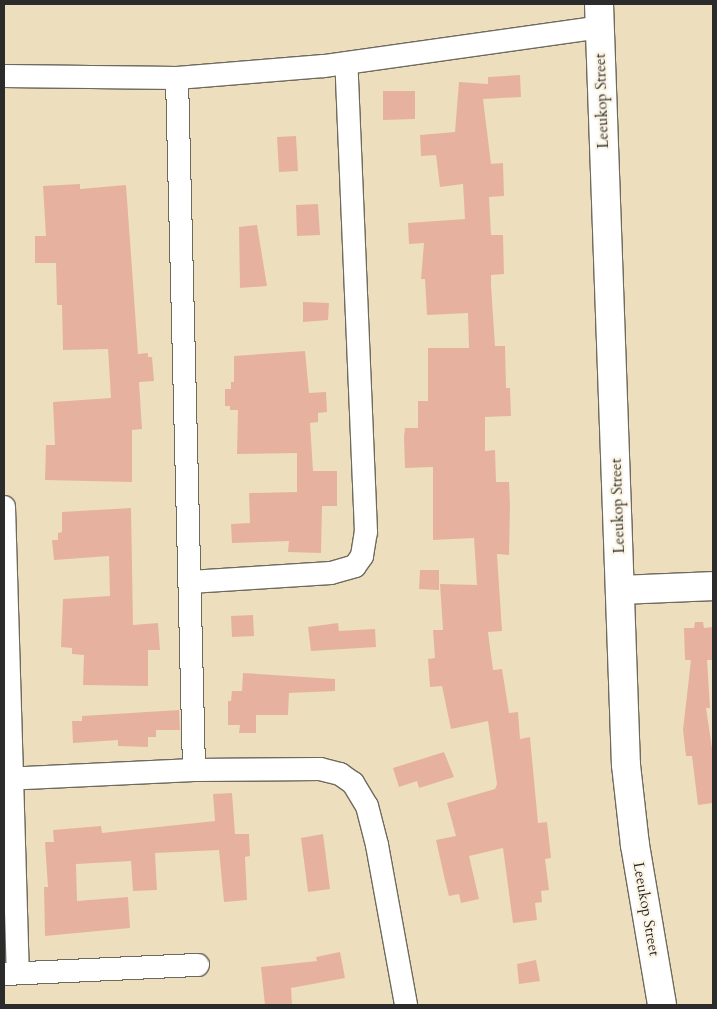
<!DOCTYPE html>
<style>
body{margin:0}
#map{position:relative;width:717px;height:1009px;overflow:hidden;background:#eddfbd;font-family:Cardo,serif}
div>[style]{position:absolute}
.building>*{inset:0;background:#e6b29f}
.roads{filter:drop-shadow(1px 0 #6f6a5e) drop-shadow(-1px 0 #6f6a5e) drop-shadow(0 1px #6f6a5e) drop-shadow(0 -1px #6f6a5e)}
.minor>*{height:22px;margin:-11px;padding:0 11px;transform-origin:11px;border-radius:11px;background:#fff}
.tertiary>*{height:28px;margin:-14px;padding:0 14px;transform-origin:14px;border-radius:14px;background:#fff}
span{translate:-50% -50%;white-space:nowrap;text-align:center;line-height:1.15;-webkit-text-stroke:4.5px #fcf5e5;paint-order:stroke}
.street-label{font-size:15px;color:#2b2b2b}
.frame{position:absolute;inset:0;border:5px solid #2b2b2b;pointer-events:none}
</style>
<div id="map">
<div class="building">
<i style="clip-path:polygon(520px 75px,521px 97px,483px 99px,491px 164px,503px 163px,504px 196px,489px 197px,491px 235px,503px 235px,504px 274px,491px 275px,491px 285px,495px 346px,505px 346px,506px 388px,510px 388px,511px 416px,485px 417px,485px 451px,495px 450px,496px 482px,509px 482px,510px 505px,509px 555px,497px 554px,502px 631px,488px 632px,493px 670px,502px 669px,509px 713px,518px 712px,520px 739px,530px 737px,538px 823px,547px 822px,551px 858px,545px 859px,549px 890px,541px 891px,542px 902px,535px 903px,537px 920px,513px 923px,503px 848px,469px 856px,479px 899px,461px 903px,459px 894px,449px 896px,444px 876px,436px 840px,456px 836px,447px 803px,495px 789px,497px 784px,488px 721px,451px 729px,442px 686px,430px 687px,428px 659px,435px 658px,433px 630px,443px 630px,440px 584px,477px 585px,474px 538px,433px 540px,433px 467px,405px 468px,404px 437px,405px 428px,418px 428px,418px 401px,428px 401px,428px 348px,469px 348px,468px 313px,427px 315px,425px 279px,421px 279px,424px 243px,409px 244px,408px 223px,465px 219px,463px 184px,440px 187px,436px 155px,421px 156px,420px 135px,455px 132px,459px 82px,488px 84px,488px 77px)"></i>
<i style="clip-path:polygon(383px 91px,415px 91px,415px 119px,383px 120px)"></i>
<i style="clip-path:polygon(296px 136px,298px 171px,279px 172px,277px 137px)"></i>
<i style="clip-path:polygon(80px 184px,80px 189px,126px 185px,138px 354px,148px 353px,148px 357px,152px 357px,154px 381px,139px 382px,142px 429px,132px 430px,132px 482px,45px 480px,46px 445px,55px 445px,53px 402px,111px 398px,108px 349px,63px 350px,62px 305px,57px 305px,56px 263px,35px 263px,35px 236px,46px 236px,43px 186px)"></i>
<i style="clip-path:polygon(318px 204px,320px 235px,297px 236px,296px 205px)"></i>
<i style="clip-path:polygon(257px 225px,267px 286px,240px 288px,239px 227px)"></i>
<i style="clip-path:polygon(303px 302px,329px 303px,328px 320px,303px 322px)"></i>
<i style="clip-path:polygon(305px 351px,309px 393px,326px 392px,327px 412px,318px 413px,318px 422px,310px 423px,313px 471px,337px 471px,337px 506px,322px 506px,321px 553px,288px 552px,289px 541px,232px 543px,231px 524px,250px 523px,249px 493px,297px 492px,297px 453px,237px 454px,238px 410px,230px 410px,230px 406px,225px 406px,225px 389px,231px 389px,231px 382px,234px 382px,234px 356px)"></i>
<i style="clip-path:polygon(131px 508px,133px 625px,158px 623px,160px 650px,148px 650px,148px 686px,83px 685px,84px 655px,72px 654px,72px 648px,61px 647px,63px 599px,110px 596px,109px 556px,54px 560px,52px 540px,58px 540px,58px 533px,62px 532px,62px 512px)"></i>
<i style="clip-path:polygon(420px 570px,439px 570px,439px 590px,419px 589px)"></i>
<i style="clip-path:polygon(253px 615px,254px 636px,232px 637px,231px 616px)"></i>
<i style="clip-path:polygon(695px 622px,703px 622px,704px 628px,713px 627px,713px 660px,707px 660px,710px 708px,706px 708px,713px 755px,713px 803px,698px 805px,692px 756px,686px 756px,683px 730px,691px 660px,685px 660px,684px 628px,694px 628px)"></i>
<i style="clip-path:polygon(338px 623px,339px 631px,375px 629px,376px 647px,311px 651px,308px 627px)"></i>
<i style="clip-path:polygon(243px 673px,335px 679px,335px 691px,289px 693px,288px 715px,256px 715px,256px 733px,239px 733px,240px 725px,228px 725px,228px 701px,231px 701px,232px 691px,242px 691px)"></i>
<i style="clip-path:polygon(179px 710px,180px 730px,156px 730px,156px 737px,148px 737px,148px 747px,118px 746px,118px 740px,73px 743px,72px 721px,82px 721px,82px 716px)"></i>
<i style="clip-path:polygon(444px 752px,454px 777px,419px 788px,417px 781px,399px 787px,393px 768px)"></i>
<i style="clip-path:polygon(232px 793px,235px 834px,249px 834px,250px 856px,245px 857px,247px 900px,224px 902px,219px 850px,155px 853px,157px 890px,133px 891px,131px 861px,76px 864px,77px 901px,128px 897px,130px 928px,45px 936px,44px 887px,48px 887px,45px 842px,54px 842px,53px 830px,101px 826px,102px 833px,215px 821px,213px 794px)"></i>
<i style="clip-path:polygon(323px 834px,330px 889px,308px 892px,301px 838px)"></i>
<i style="clip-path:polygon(340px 952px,345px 978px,291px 988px,292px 1005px,265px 1005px,261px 967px,317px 961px,316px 957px)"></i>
<i style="clip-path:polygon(536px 960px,540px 981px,519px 984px,517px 964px)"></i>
</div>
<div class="roads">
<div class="minor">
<i style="left:4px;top:76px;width:173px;rotate:0.7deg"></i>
<i style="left:177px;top:78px;width:147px;rotate:-4.7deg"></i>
<i style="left:324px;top:66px;width:279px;rotate:-8deg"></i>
<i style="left:177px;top:78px;width:692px;rotate:88.59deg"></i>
<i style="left:4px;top:507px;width:466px;rotate:88.3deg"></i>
<i style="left:190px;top:582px;width:141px;rotate:-3.7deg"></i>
<i style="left:331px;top:573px;width:25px;rotate:-16deg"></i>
<i style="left:355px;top:566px;width:12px;rotate:-55deg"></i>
<i style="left:362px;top:556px;width:24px;rotate:-81deg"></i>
<i style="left:366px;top:532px;width:469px;rotate:-92.4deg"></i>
<i style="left:4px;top:779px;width:190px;rotate:-2.7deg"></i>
<i style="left:194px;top:770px;width:126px;rotate:-0.5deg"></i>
<i style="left:320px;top:769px;width:21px;rotate:14deg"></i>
<i style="left:340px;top:774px;width:16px;rotate:35deg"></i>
<i style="left:353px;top:783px;width:27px;rotate:59deg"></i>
<i style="left:367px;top:806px;width:40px;rotate:75.6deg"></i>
<i style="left:377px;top:845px;width:163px;rotate:79.7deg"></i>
<i style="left:5px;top:974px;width:193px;rotate:-2.7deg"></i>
</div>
<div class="tertiary">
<i style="left:599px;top:4px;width:761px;rotate:87.97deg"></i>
<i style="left:626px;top:765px;width:81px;rotate:83.6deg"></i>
<i style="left:635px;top:845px;width:162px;rotate:80.4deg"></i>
<i style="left:622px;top:590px;width:91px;rotate:-2.5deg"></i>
</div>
</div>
<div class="street-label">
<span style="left:602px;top:101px;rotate:-92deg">Leeukop Street</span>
<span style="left:618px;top:506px;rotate:-92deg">Leeukop Street</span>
<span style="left:646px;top:909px;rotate:80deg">Leeukop Street</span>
</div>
<div class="frame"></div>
</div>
